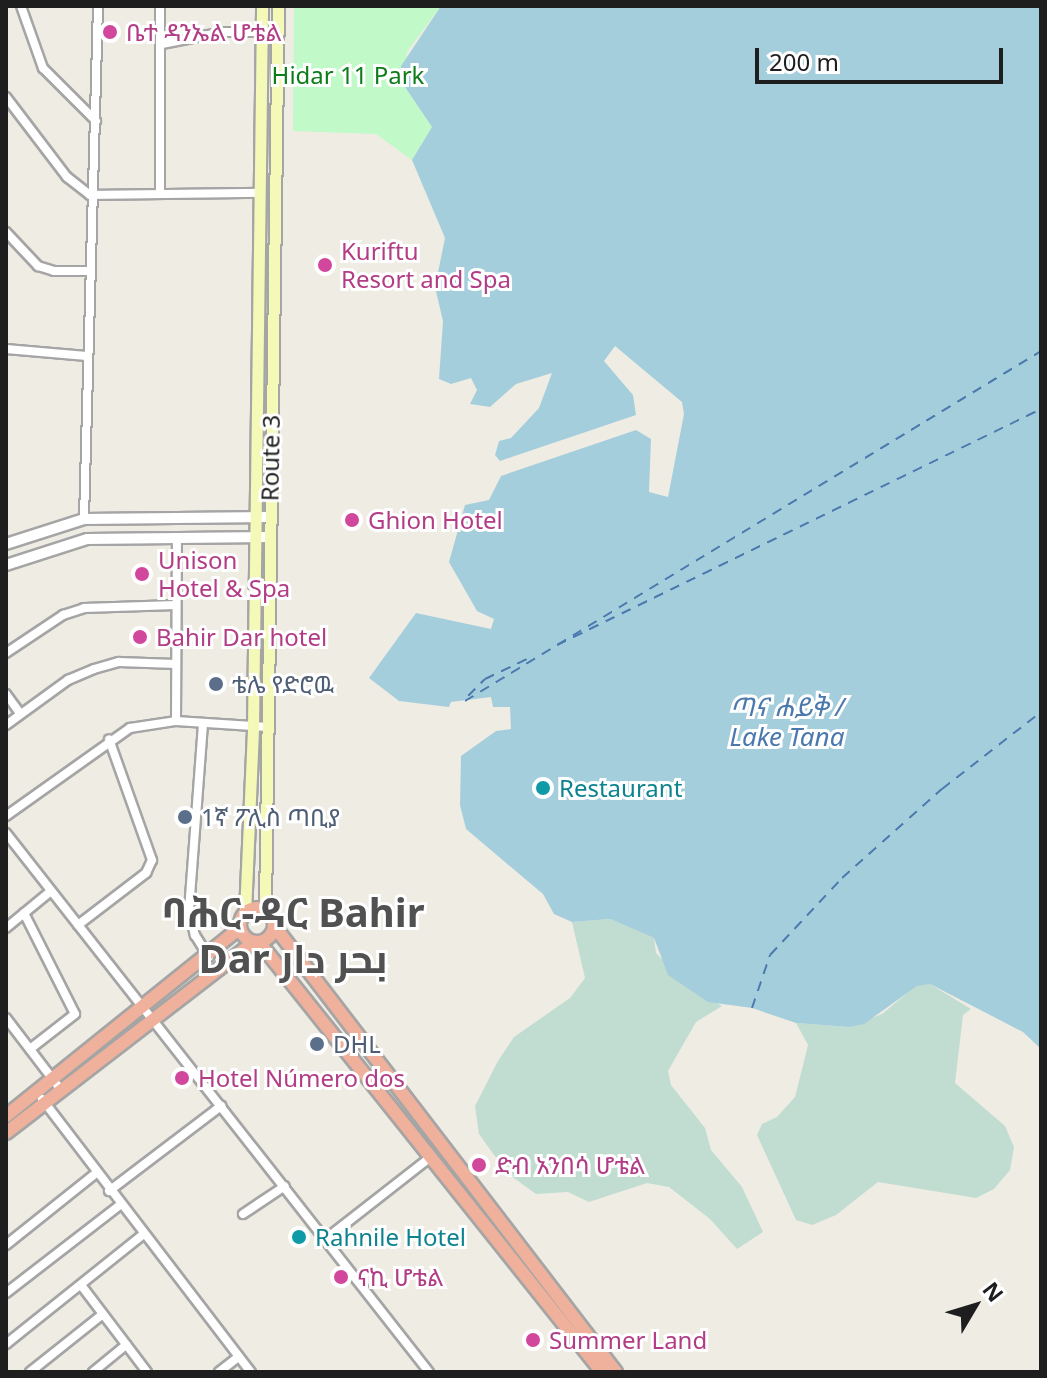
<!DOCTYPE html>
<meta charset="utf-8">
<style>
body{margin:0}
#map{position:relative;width:1047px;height:1378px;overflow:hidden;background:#efece4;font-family:"Noto Sans",Cairo,"Noto Sans Ethiopic",sans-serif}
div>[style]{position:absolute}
.wetland>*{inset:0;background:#c1ddd1}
.park>*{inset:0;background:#c1f9c8}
.water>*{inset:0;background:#a5cedd}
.ferry>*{height:2px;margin-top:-1px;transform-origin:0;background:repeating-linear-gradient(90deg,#4b79ae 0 10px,transparent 0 18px)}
.roads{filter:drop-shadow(2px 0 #a5a5a5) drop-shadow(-2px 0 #a5a5a5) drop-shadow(0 2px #a5a5a5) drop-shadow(0 -2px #a5a5a5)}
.minor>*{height:8px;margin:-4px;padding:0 4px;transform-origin:4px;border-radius:4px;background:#fff}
.tertiary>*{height:10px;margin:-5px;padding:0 5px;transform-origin:5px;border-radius:5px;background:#fff}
.secondary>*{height:11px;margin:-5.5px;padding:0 5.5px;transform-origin:5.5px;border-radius:5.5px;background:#f4f9b8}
.trunk>*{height:12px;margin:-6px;padding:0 6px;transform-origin:6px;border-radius:6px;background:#f0b19c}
.trunk>.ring{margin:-6px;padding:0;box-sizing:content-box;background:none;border:12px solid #f0b19c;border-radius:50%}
.dots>*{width:22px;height:22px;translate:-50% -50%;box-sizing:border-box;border:4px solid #fff;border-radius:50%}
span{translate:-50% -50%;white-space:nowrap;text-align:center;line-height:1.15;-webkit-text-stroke:6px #fff;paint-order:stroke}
.hotel-label{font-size:24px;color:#b23c85}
.left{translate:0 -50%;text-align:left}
.park-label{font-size:24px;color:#0c7d19}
.street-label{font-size:24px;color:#1e1e1e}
.service-label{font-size:24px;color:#4e5e75}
.culture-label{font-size:24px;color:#0d838f}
.water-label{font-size:26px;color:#4b79ae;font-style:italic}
.town-label{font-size:40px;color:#515151;font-weight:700}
.frame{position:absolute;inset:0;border:8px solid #1e1e1e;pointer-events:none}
.north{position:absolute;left:935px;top:1266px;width:80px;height:80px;-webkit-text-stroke:6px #fff;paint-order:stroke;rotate:52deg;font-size:22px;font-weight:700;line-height:32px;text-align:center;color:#1e1e1e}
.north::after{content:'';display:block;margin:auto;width:28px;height:36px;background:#1e1e1e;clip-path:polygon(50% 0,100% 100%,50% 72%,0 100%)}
.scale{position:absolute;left:755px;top:48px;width:248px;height:36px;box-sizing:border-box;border:4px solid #1e1e1e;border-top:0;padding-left:10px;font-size:24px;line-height:28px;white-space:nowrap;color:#1e1e1e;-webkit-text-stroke:6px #fff;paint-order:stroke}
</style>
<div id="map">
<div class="wetland">
<i style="clip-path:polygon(610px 919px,654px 938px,656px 953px,684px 983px,722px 1006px,696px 1022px,668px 1071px,671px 1085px,705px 1128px,711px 1150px,742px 1187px,763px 1232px,737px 1249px,710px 1219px,669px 1187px,647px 1183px,589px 1202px,568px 1192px,536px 1194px,507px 1173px,479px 1134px,475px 1106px,498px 1061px,514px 1037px,570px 998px,585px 978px,572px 922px)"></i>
<i style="clip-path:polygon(930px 984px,971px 1009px,963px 1015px,955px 1083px,1005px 1126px,1014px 1147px,1010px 1170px,994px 1189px,976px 1198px,878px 1182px,836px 1215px,812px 1225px,796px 1220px,757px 1135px,762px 1124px,777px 1117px,795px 1097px,808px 1045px,796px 1023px,849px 1027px,882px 1014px,917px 985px)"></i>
</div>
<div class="park">
<i style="clip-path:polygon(294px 6px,441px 6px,407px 52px,403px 84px,432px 127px,412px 160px,376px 134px,293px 131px)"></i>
</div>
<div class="water">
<i style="clip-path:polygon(441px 6px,1041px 6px,1041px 1049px,1023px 1032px,930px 984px,917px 986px,864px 1024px,849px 1027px,796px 1023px,752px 1008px,708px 1002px,668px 975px,654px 938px,610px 919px,572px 922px,554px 914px,543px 894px,466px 829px,460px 805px,461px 756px,496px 731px,511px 729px,510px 707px,493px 707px,491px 697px,451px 702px,449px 707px,399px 701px,369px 678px,416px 613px,491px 629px,494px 619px,477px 611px,449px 562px,465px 505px,489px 500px,501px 476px,636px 430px,651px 439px,649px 492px,668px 497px,684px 414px,682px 402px,615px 346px,604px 361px,633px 395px,636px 415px,500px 461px,495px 455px,499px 441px,511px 438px,539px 408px,552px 373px,516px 384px,490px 407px,470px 404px,477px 390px,471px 378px,451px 384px,439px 379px,443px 321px,435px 287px,445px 238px,412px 160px,432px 127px,403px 84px,401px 66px)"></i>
</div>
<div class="ferry">
<i style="left:557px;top:645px;width:538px;rotate:-25.99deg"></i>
<i style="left:468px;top:696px;width:24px;rotate:-45deg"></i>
<i style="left:485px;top:679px;width:49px;rotate:-25.5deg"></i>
<i style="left:465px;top:701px;width:674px;rotate:-31.28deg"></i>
<i style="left:752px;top:1008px;width:56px;rotate:-71.2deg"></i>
<i style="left:770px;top:955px;width:105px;rotate:-46.9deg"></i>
<i style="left:842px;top:878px;width:134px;rotate:-41.7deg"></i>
<i style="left:942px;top:789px;width:125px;rotate:-37.9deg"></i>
</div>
<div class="roads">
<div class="minor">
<i style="left:21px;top:6px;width:66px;rotate:70.5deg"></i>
<i style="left:43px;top:68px;width:75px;rotate:45deg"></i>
<i style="left:160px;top:6px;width:188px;rotate:90deg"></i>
<i style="left:162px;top:44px;width:62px;rotate:-11.1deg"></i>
<i style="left:223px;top:32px;width:37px"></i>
<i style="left:6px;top:97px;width:101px;rotate:52.7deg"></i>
<i style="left:67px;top:177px;width:29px;rotate:38deg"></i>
<i style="left:90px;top:195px;width:171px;rotate:-0.7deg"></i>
<i style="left:6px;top:232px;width:47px;rotate:46.7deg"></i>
<i style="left:38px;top:266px;width:17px;rotate:17deg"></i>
<i style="left:54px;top:271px;width:37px"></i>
<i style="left:6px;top:349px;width:81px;rotate:4.9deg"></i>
<i style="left:84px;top:519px;width:513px;rotate:-88.44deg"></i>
<i style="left:6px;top:653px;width:69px;rotate:-33.7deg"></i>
<i style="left:63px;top:615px;width:22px;rotate:-18deg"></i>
<i style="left:84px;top:608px;width:92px;rotate:-1.9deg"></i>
<i style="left:6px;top:694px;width:24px;rotate:54deg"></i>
<i style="left:176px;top:721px;width:183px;rotate:-89.7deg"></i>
<i style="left:203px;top:724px;width:187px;rotate:94.3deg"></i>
<i style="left:189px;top:910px;width:26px;rotate:77deg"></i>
<i style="left:195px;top:935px;width:26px;rotate:58deg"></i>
<i style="left:6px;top:725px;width:77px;rotate:-36deg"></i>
<i style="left:68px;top:680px;width:28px;rotate:-23deg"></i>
<i style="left:94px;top:669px;width:26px;rotate:-16deg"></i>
<i style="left:119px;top:662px;width:57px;rotate:2deg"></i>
<i style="left:6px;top:816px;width:152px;rotate:-35.4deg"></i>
<i style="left:130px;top:728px;width:47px;rotate:-8.7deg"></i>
<i style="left:176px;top:721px;width:92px;rotate:3.7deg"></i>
<i style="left:6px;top:833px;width:685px;rotate:51.88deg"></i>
<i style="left:24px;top:913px;width:113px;rotate:63.2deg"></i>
<i style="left:75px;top:1014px;width:57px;rotate:142.1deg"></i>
<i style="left:78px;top:925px;width:86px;rotate:-37.4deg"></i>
<i style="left:146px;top:873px;width:14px;rotate:-65deg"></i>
<i style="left:152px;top:860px;width:128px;rotate:-109.6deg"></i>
<i style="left:6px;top:928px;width:58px;rotate:-39.4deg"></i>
<i style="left:6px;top:1018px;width:91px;rotate:52.6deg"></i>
<i style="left:42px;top:1099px;width:344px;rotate:52.6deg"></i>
<i style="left:109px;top:1191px;width:141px;rotate:-37.2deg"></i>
<i style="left:243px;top:1214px;width:50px;rotate:-33.7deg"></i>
<i style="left:327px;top:1238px;width:133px;rotate:-38deg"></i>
<i style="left:6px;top:1245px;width:114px;rotate:-38.6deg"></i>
<i style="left:81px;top:1285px;width:109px;rotate:52.8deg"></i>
<i style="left:6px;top:1293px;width:145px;rotate:-37.7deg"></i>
<i style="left:6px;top:1344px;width:176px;rotate:-38.6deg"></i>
<i style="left:30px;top:1372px;width:93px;rotate:-38.5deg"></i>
<i style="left:93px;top:1372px;width:43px;rotate:-39.3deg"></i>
<i style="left:219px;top:1372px;width:24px;rotate:-38deg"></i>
</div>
<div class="tertiary">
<i style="left:6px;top:544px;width:82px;rotate:-17.8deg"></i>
<i style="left:84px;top:519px;width:185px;rotate:-0.6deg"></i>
<i style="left:6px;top:565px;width:85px;rotate:-17.8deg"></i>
<i style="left:87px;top:539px;width:182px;rotate:-0.6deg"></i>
</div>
<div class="secondary">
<i style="left:265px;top:909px;width:903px;rotate:-89.18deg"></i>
<i style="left:245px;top:913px;width:186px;rotate:-87.5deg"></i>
<i style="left:253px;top:727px;width:721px;rotate:-89.28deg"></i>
</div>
<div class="trunk">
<i class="ring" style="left:240px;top:908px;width:22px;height:22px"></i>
<i style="left:275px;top:927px;width:561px;rotate:52.54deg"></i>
<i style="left:259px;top:942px;width:550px;rotate:51.42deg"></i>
<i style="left:6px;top:1116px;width:300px;rotate:-38.8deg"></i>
<i style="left:6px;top:1133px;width:313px;rotate:-37.6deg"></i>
</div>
</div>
<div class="dots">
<i style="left:110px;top:32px;background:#d1479c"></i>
<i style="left:325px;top:265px;background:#d1479c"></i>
<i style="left:352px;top:520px;background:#d1479c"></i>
<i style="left:142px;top:574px;background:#d1479c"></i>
<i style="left:140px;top:637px;background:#d1479c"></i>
<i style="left:216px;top:684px;background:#5c6f8a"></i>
<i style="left:543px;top:788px;background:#0f9aa8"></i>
<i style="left:185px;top:817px;background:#5c6f8a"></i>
<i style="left:317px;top:1044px;background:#5c6f8a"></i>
<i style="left:182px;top:1078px;background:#d1479c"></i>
<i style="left:479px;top:1165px;background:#d1479c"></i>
<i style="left:299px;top:1237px;background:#0f9aa8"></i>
<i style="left:341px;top:1277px;background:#d1479c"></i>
<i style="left:533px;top:1340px;background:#d1479c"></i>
</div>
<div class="hotel-label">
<span class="left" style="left:126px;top:32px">ቤተ ዳንኤል ሆቴል</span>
<span class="left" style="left:341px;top:265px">Kuriftu<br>Resort and Spa</span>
<span class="left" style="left:368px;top:520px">Ghion Hotel</span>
<span class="left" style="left:158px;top:574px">Unison<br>Hotel &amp; Spa</span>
<span class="left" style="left:156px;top:637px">Bahir Dar hotel</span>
<span class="left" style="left:198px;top:1078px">Hotel Número dos</span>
<span class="left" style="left:495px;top:1165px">ድብ አንበሳ ሆቴል</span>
<span class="left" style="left:357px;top:1277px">ናኪ ሆቴል</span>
<span class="left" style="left:549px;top:1340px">Summer Land</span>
</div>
<div class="park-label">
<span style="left:348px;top:75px">Hidar 11 Park</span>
</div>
<div class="street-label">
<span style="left:270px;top:458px;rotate:-89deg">Route 3</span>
</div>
<div class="service-label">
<span class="left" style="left:232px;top:684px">ቴሌ የድሮዉ</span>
<span class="left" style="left:201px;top:817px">1ኛ ፖሊስ ጣቢያ</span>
<span class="left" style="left:333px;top:1044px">DHL</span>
</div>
<div class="culture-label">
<span class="left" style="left:559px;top:788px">Restaurant</span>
<span class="left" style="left:315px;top:1237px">Rahnile Hotel</span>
</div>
<div class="water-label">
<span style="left:787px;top:722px">ጣና ሐይቅ /<br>Lake Tana</span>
</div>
<div class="town-label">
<span style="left:293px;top:935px">ባሕር-ዳር Bahir<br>Dar بحر دار</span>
</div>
<div class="frame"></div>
<div class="north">N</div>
<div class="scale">200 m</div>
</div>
